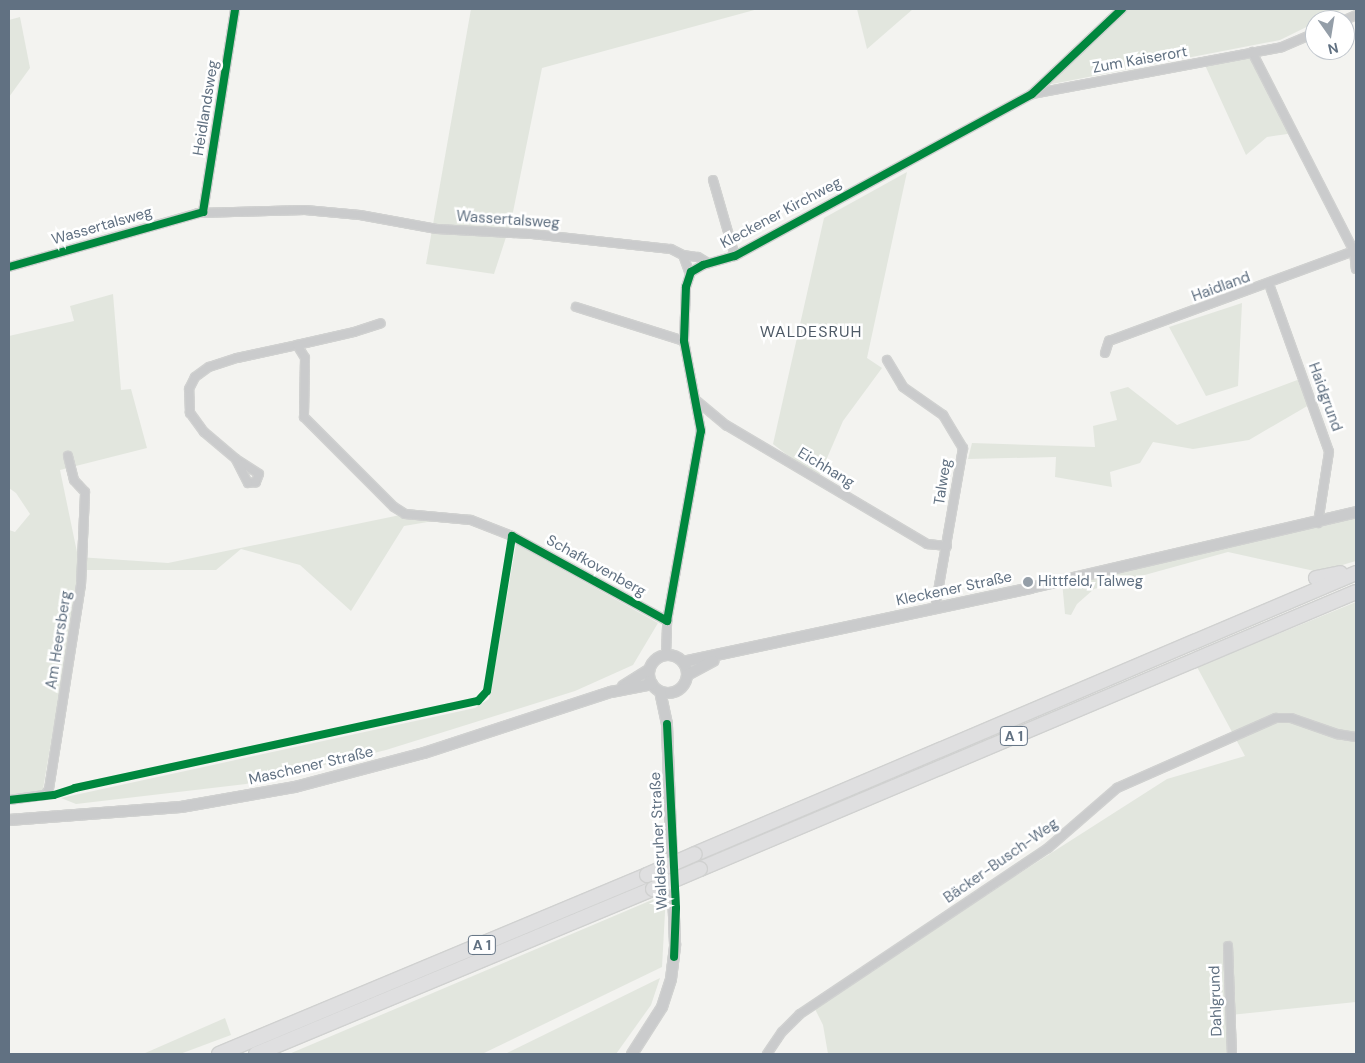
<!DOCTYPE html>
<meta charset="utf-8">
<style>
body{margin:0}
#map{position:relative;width:1365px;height:1063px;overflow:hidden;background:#f3f3f0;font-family:"DM Sans",sans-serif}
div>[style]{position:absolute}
.green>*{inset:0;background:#e2e6de}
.roads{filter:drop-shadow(1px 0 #d0d1d0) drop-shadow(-1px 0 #d0d1d0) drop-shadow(0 1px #d0d1d0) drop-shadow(0 -1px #d0d1d0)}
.minor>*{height:8px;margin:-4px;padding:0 4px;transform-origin:4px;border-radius:4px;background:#cacbcc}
.tertiary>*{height:10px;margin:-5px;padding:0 5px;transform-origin:5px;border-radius:5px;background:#cacbcc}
.tertiary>.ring{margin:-5px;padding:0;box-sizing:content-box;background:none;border:10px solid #cacbcc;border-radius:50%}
.motorway>*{height:14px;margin:-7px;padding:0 7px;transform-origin:7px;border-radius:7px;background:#dfdfe0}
.bridges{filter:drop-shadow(1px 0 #d0d1d0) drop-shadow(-1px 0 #d0d1d0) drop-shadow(0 1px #d0d1d0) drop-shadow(0 -1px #d0d1d0)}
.motorway-bridge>*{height:14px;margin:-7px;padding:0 7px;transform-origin:7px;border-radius:7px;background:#dfdfe0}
.cycleway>*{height:8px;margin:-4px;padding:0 4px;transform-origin:4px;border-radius:4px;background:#00873e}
.dots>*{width:14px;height:14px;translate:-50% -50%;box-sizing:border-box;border:2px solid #fff;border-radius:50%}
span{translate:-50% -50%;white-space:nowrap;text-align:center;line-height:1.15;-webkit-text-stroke:5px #fff;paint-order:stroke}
.shield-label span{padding:1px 4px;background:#fff;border:1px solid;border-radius:4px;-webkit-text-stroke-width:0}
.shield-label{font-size:14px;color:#617182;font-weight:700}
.street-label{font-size:15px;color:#617182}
.poi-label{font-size:15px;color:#617182}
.left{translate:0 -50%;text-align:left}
.neighbourhood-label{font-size:16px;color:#4f5b67;letter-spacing:1px}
.frame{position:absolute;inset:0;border:10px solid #617182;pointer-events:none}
.north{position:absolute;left:1305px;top:10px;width:50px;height:50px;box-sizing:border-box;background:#fff;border:1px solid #c0c6cd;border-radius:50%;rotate:167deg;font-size:14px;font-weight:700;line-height:20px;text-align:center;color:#617182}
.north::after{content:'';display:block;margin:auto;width:18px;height:22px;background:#949ea8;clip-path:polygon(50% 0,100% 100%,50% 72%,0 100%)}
</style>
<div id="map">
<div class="green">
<i style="clip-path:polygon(471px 9px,758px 9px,542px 68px,511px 222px,494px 274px,426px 264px)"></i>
<i style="clip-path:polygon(857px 9px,913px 9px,867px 49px)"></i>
<i style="clip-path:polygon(1121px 9px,1343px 9px,1280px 40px,1047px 85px)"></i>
<i style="clip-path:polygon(20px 17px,30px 68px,9px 97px,9px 20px)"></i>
<i style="clip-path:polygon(1252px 52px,1294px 133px,1267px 137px,1246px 155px,1204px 63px)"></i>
<i style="clip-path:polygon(907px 172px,867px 358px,882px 368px,843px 421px,818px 479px,773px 444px,824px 218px)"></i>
<i style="clip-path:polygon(113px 294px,121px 390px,131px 389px,147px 448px,60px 470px,78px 557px,168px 563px,405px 514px,439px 517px,475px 514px,404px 526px,351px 611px,300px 565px,241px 549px,216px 570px,87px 570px,79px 580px,43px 789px,38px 794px,9px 799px,9px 530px,15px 532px,30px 514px,16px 493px,9px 488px,9px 336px,74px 321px,70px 306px)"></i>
<i style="clip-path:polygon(1242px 303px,1238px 386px,1206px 396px,1169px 327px)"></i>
<i style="clip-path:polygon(1300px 379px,1309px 405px,1249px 440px,1193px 449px,1153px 442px,1140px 463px,1110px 472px,1112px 487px,1055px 477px,1056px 457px,968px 459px,972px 443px,1095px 447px,1093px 426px,1117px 420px,1110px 392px,1128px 387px,1177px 425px)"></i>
<i style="clip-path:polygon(1356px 512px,1356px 561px,1349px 563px,1319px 572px,1228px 552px,1094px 589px,1077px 604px,1071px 615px,1065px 614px,1062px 581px)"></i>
<i style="clip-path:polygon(516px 544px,658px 623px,633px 665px,575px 691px,386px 750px,246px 784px,76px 804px,61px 798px,475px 708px,489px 699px)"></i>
<i style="clip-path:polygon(1356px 602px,1356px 1002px,1230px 1015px,1232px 1054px,828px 1054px,823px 1025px,813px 1005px,1167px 779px,1245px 756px,1197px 667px)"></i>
<i style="clip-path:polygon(666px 894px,662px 967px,482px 1054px,289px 1054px)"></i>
<i style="clip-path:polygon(660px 978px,651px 1005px,616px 1054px,505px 1054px)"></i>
<i style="clip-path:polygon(225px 1018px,231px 1035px,180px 1054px,143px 1054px)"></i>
</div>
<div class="roads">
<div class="minor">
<i style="left:1345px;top:20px;width:12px;rotate:-24deg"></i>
<i style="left:1252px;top:52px;width:224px;rotate:62.9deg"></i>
<i style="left:1354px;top:251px;width:18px;rotate:84deg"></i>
<i style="left:1032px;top:94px;width:254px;rotate:-10.6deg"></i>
<i style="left:1282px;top:47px;width:36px;rotate:-23deg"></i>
<i style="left:713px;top:180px;width:79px;rotate:73.9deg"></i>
<i style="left:203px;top:212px;width:206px;rotate:-81deg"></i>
<i style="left:683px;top:255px;width:15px;rotate:8deg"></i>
<i style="left:698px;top:257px;width:12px;rotate:31deg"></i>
<i style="left:9px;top:267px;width:197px;rotate:-15.9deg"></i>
<i style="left:198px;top:213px;width:107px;rotate:-1.6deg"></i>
<i style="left:305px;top:210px;width:55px;rotate:5.2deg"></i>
<i style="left:360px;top:215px;width:78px;rotate:10.3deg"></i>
<i style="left:437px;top:229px;width:95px;rotate:3deg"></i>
<i style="left:532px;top:234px;width:140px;rotate:6.2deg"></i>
<i style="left:671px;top:249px;width:13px;rotate:27deg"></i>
<i style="left:683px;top:255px;width:20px;rotate:70deg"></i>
<i style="left:1269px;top:284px;width:178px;rotate:70.3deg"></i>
<i style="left:1329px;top:452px;width:72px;rotate:98.8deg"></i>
<i style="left:576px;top:307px;width:113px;rotate:17.5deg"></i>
<i style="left:297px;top:345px;width:58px;rotate:-12.8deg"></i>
<i style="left:354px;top:332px;width:28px;rotate:-18deg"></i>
<i style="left:1105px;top:353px;width:13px;rotate:-72deg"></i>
<i style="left:1109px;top:341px;width:263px;rotate:-20.2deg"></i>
<i style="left:887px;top:360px;width:31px;rotate:59deg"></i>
<i style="left:903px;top:387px;width:49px;rotate:35deg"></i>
<i style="left:943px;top:415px;width:39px;rotate:59deg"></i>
<i style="left:963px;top:448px;width:162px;rotate:99.9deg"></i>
<i style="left:697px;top:401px;width:38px;rotate:40deg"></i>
<i style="left:726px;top:425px;width:234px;rotate:30.6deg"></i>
<i style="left:927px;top:544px;width:20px;rotate:6deg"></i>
<i style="left:236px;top:459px;width:27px;rotate:33deg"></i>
<i style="left:259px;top:474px;width:9px;rotate:111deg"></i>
<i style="left:256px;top:482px;width:8px;rotate:173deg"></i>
<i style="left:248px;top:483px;width:27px;rotate:-117deg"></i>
<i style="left:236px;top:459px;width:42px;rotate:-139.8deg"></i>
<i style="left:204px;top:432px;width:24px;rotate:-126deg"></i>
<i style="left:190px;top:413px;width:24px;rotate:-92deg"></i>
<i style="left:189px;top:389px;width:13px;rotate:-63deg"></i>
<i style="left:195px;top:377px;width:17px;rotate:-36deg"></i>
<i style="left:209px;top:367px;width:29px;rotate:-18deg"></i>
<i style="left:237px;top:358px;width:61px;rotate:-12.2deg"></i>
<i style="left:297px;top:345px;width:15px;rotate:58deg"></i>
<i style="left:305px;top:358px;width:59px;rotate:91deg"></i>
<i style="left:304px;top:417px;width:127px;rotate:45deg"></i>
<i style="left:394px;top:507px;width:13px;rotate:32deg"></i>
<i style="left:405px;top:514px;width:66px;rotate:5.2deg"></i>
<i style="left:471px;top:520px;width:44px;rotate:21.3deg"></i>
<i style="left:512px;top:536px;width:177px;rotate:28.7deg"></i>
<i style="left:666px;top:655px;width:34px;rotate:-88deg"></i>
<i style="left:667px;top:621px;width:193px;rotate:-79.9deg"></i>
<i style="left:701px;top:431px;width:92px;rotate:-100.7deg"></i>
<i style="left:684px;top:341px;width:54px;rotate:-87.9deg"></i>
<i style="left:686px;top:287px;width:16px;rotate:-72deg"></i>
<i style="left:691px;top:272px;width:14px;rotate:-30deg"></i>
<i style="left:703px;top:265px;width:33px;rotate:-16deg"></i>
<i style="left:735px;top:256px;width:338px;rotate:-28.6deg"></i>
<i style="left:1032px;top:94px;width:124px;rotate:-43.4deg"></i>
<i style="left:9px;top:800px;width:36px;rotate:-8deg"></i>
<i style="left:45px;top:795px;width:7px;rotate:-56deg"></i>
<i style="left:49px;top:789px;width:206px;rotate:-81.1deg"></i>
<i style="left:81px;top:585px;width:93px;rotate:-87.5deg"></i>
<i style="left:85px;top:492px;width:16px;rotate:-133deg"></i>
<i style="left:74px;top:480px;width:25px;rotate:-104deg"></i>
<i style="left:1228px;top:946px;width:108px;rotate:87.9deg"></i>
<i style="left:767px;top:1054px;width:27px;rotate:-56deg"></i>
<i style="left:782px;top:1032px;width:25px;rotate:-45deg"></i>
<i style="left:800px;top:1014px;width:298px;rotate:-33.8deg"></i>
<i style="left:1048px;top:848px;width:91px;rotate:-41deg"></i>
<i style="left:1117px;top:788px;width:174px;rotate:-23.8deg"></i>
<i style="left:1276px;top:718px;width:15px"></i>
<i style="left:1291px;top:718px;width:49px;rotate:19.2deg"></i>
<i style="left:1337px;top:734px;width:19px;rotate:9deg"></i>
</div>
<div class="tertiary">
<i class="ring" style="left:649px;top:655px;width:28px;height:28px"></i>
<i style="left:683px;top:662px;width:355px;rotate:-12deg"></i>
<i style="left:1030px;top:588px;width:335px;rotate:-13.1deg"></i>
<i style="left:687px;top:675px;width:30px;rotate:-28deg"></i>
<i style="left:623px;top:686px;width:31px;rotate:-32deg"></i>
<i style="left:9px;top:820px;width:172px;rotate:-4.3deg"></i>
<i style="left:181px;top:807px;width:116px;rotate:-10deg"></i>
<i style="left:295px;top:787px;width:133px;rotate:-14.8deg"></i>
<i style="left:424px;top:753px;width:197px;rotate:-18.1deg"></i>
<i style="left:611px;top:692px;width:42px;rotate:-11deg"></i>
<i style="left:632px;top:1054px;width:56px;rotate:-57.4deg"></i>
<i style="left:662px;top:1007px;width:29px;rotate:-72deg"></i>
<i style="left:671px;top:979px;width:35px;rotate:-83deg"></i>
<i style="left:675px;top:944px;width:220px;rotate:-92.1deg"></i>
<i style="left:667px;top:724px;width:33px;rotate:-102deg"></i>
</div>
<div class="motorway">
<i style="left:1316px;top:578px;width:25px;rotate:-11deg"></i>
<i style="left:695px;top:854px;width:718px;rotate:-23.03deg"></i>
<i style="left:700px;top:869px;width:712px;rotate:-22.89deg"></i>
<i style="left:219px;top:1054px;width:464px;rotate:-22.7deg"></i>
<i style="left:256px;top:1054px;width:430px;rotate:-22.6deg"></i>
</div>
</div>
<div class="bridges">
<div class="motorway-bridge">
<i style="left:647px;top:875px;width:52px;rotate:-23.6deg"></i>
<i style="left:653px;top:889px;width:51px;rotate:-23.1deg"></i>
</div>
</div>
<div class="cycleway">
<i style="left:9px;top:267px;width:202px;rotate:-15.8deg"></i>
<i style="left:203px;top:212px;width:206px;rotate:-81deg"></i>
<i style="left:667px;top:724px;width:184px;rotate:87.2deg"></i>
<i style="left:676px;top:908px;width:49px;rotate:92.3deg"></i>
<i style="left:9px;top:800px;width:45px;rotate:-6.3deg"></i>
<i style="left:54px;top:795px;width:22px;rotate:-18deg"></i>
<i style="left:75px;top:788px;width:412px;rotate:-12.2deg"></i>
<i style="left:478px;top:701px;width:13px;rotate:-48deg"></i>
<i style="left:487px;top:691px;width:157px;rotate:-80.8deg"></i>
<i style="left:512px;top:536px;width:177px;rotate:28.7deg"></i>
<i style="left:667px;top:621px;width:193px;rotate:-79.9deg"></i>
<i style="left:701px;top:431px;width:92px;rotate:-100.7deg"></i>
<i style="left:684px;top:341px;width:54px;rotate:-87.9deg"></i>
<i style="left:686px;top:287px;width:16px;rotate:-72deg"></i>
<i style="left:691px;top:272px;width:14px;rotate:-30deg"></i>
<i style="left:703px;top:265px;width:33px;rotate:-16deg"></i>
<i style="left:735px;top:256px;width:338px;rotate:-28.6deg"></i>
<i style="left:1032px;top:94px;width:124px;rotate:-43.4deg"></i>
</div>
<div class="dots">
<i style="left:1028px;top:582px;background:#949ea8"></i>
</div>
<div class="shield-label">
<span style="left:1014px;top:736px">A 1</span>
<span style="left:482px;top:945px">A 1</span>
</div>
<div class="street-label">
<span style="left:1140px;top:60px;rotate:-10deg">Zum Kaiserort</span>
<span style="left:206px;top:108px;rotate:-81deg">Heidlandsweg</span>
<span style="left:781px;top:213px;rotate:-28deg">Kleckener Kirchweg</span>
<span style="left:508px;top:220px;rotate:4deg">Wassertalsweg</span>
<span style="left:102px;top:226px;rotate:-16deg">Wassertalsweg</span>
<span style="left:1221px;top:287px;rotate:-20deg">Haidland</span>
<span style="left:1325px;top:397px;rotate:70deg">Haidgrund</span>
<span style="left:826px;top:468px;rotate:31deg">Eichhang</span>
<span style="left:943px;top:482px;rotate:-81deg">Talweg</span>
<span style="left:596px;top:566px;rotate:29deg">Schafkovenberg</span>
<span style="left:954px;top:589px;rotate:-12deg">Kleckener Straße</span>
<span style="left:59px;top:640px;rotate:-81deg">Am Heersberg</span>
<span style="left:311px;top:766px;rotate:-13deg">Maschener Straße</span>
<span style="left:659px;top:841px;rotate:-93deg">Waldesruher Straße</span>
<span style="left:1001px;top:861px;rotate:-35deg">Bäcker-Busch-Weg</span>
<span style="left:1216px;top:1001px;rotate:-92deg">Dahlgrund</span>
</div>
<div class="poi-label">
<span class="left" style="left:1038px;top:582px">Hittfeld, Talweg</span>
</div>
<div class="neighbourhood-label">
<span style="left:811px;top:332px">WALDESRUH</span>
</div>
<div class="frame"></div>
<div class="north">N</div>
</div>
